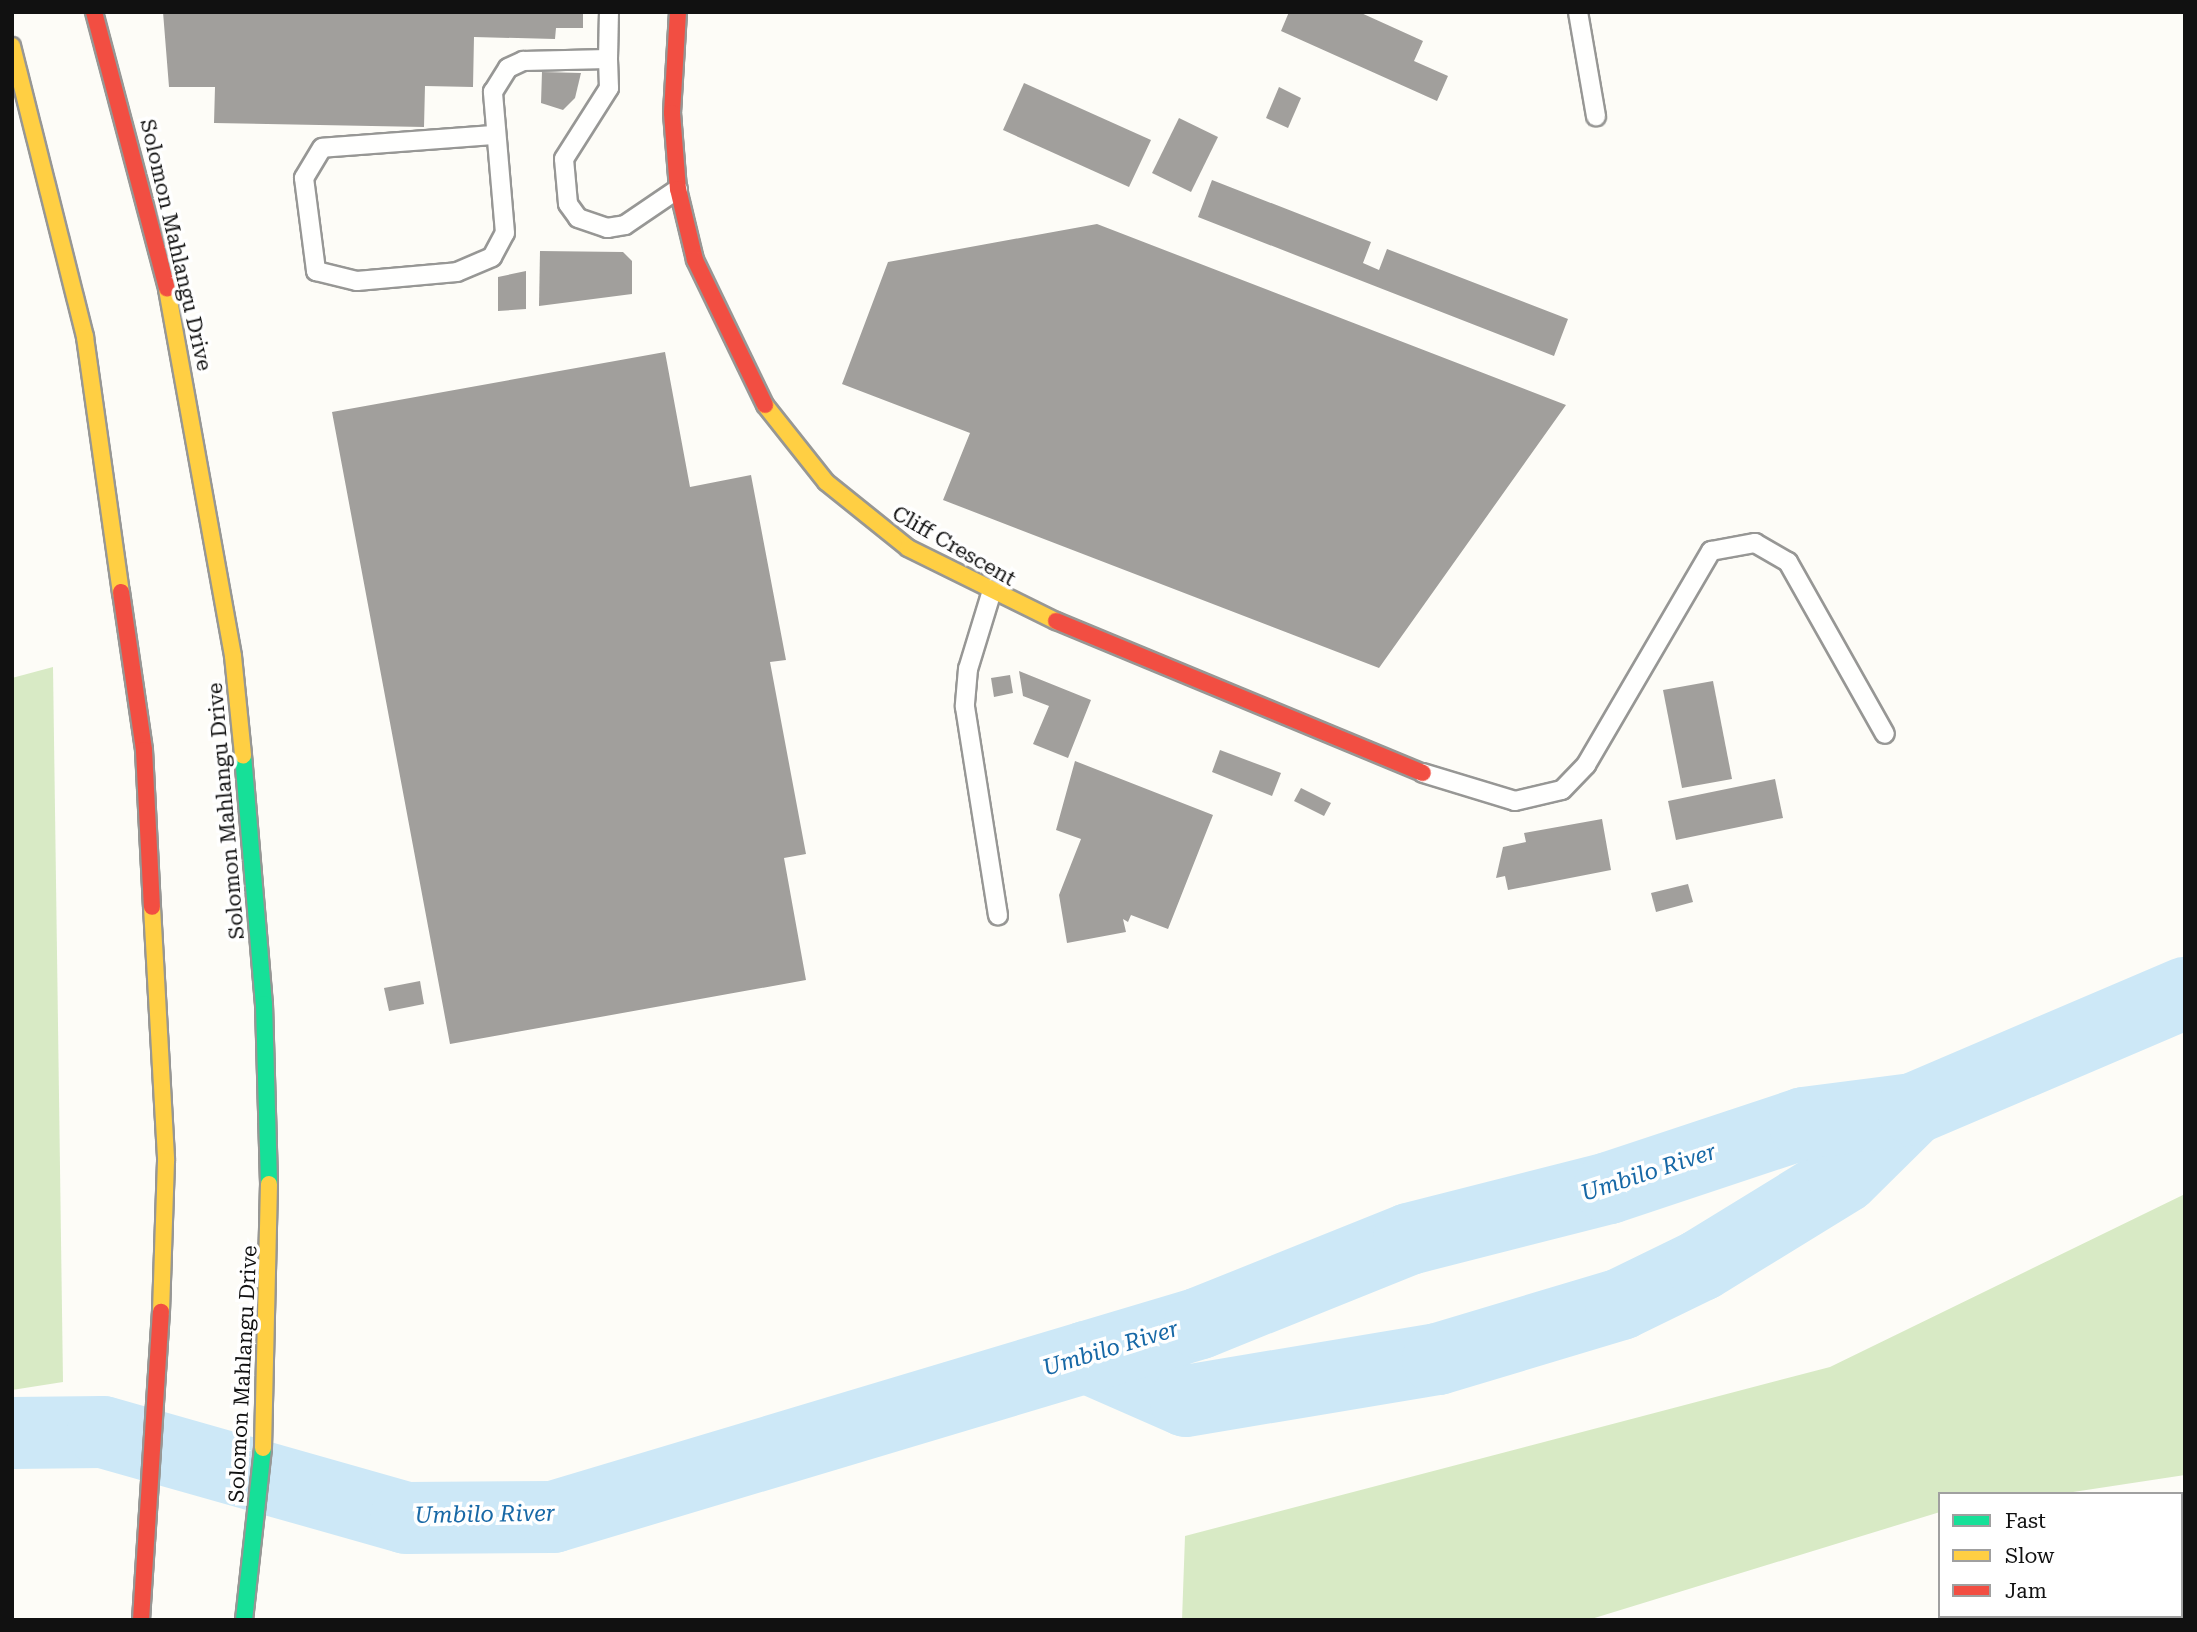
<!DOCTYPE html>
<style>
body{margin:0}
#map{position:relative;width:2197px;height:1632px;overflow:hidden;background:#fdfcf7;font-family:"Roboto Serif",serif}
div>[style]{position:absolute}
.forest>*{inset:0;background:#d8eac5}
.river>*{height:72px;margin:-36px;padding:0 36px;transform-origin:36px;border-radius:36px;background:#cde8f7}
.building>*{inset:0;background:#a19f9c}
.roads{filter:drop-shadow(2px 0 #979795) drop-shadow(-2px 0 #979795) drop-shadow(0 2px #979795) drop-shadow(0 -2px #979795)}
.lane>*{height:18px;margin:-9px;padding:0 9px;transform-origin:9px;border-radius:9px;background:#fffffe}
.fast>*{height:16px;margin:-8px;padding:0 8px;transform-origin:8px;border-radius:8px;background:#16e098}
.slow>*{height:16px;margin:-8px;padding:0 8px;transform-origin:8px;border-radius:8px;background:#ffcf43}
.jam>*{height:16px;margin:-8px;padding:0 8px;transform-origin:8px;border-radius:8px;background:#f24e42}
span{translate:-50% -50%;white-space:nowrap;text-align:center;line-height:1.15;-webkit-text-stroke:7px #fff;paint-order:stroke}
.street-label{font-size:21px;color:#111}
.water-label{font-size:23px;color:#1768a6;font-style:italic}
.frame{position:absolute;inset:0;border:14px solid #111;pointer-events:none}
.legend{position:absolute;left:1938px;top:1492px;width:245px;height:126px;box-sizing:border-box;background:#fff;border:2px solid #a0a0a0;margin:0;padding:9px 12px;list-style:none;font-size:21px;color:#111}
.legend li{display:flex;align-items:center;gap:14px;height:35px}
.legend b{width:35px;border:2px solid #a0a0a0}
</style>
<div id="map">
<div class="forest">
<i style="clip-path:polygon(53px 667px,63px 1382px,12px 1390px,12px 678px)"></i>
<i style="clip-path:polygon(2185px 1194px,2185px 1475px,2060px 1494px,1940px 1494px,1940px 1512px,1588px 1620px,1182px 1620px,1185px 1536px,1830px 1367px)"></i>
</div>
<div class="river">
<i style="left:1086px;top:1357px;width:109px;rotate:23.7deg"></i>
<i style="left:1186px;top:1401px;width:255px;rotate:-9.5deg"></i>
<i style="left:1438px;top:1359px;width:191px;rotate:-16.7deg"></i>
<i style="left:1621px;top:1304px;width:89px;rotate:-26deg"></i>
<i style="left:1701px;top:1265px;width:168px;rotate:-31.6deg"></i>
<i style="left:1844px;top:1177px;width:97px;rotate:-44.6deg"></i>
<i style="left:12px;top:1433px;width:91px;rotate:-0.6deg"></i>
<i style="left:103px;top:1432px;width:315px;rotate:15.8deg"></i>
<i style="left:406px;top:1518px;width:147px;rotate:-0.4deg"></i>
<i style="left:553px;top:1517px;width:675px;rotate:-16.69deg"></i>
<i style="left:1200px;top:1323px;width:225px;rotate:-21.9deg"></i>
<i style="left:1409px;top:1239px;width:206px;rotate:-14.3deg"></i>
<i style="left:1609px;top:1188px;width:206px;rotate:-18.4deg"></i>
<i style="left:1804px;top:1123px;width:110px;rotate:-7.3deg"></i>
<i style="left:1913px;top:1109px;width:296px;rotate:-23.1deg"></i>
</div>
<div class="building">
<i style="clip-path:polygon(163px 12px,583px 12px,583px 28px,556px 28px,555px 39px,474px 37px,473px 87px,425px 86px,424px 127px,214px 123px,215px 87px,169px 87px)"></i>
<i style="clip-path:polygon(1289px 12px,1359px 12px,1423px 41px,1414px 61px,1448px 76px,1437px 101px,1281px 31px)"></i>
<i style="clip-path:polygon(542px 72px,581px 73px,575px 98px,563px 110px,541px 103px)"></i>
<i style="clip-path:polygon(1024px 83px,1151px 140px,1129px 187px,1003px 130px)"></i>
<i style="clip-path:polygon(1279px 87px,1301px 98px,1288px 128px,1266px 118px)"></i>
<i style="clip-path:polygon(1179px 118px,1218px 137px,1191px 192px,1152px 173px)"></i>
<i style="clip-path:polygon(1212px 180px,1371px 242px,1363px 263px,1379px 270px,1387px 249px,1568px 319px,1554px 356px,1198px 217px)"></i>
<i style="clip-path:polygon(1097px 224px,1566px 405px,1379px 668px,943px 500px,970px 433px,842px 384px,888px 262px)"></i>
<i style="clip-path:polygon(540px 251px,623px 252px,632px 261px,632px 294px,539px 306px)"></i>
<i style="clip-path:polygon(526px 271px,526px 309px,498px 311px,498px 277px)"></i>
<i style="clip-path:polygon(665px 352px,690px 487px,751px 475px,786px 660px,770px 662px,806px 854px,784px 858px,806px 980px,450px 1044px,332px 412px)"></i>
<i style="clip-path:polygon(1019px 671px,1091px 700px,1068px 758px,1033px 744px,1049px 706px,1023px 696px)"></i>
<i style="clip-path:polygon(1010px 675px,1013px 693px,994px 697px,991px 678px)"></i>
<i style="clip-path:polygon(1713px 681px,1732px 779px,1682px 788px,1663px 690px)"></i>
<i style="clip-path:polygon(1220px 750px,1281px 773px,1272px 796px,1212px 772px)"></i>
<i style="clip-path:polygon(1075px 761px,1213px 815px,1168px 929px,1131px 915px,1128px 922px,1123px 919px,1126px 932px,1067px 943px,1059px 895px,1081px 839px,1056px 830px)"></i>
<i style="clip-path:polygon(1775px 779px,1783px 818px,1676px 840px,1668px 801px)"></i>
<i style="clip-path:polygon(1301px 788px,1331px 803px,1324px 816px,1294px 801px)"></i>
<i style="clip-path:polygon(1602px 819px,1611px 870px,1508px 890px,1505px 876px,1496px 878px,1503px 847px,1526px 842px,1524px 833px)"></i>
<i style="clip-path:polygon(1688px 884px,1693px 902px,1656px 912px,1651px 893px)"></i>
<i style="clip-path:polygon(420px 981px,424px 1004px,389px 1011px,384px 988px)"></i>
<i style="clip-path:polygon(1973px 1616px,1997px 1616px,1998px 1620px,1963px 1620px)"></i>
<i style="clip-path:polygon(2051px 1616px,2100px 1616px,2107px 1618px,2051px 1620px)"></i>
</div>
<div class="roads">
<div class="lane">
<i style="left:1578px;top:12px;width:106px;rotate:80.2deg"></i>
<i style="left:608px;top:59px;width:47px;rotate:-88.8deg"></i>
<i style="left:493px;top:135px;width:171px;rotate:175.7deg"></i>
<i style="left:322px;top:148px;width:35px;rotate:121deg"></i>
<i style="left:304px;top:178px;width:94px;rotate:82.6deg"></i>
<i style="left:316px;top:271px;width:42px;rotate:13.7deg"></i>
<i style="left:357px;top:281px;width:100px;rotate:-5.1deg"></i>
<i style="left:457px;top:272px;width:38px;rotate:-23deg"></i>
<i style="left:492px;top:257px;width:27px;rotate:-62deg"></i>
<i style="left:505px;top:233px;width:142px;rotate:-94.9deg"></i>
<i style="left:493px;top:92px;width:28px;rotate:-58deg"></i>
<i style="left:508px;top:68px;width:17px;rotate:-25deg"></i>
<i style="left:523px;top:61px;width:85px;rotate:-1.3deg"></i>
<i style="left:608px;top:59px;width:29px;rotate:88deg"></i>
<i style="left:609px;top:88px;width:84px;rotate:122.4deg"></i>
<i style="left:564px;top:159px;width:45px;rotate:84.9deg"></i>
<i style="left:568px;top:204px;width:17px;rotate:54deg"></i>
<i style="left:578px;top:218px;width:31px;rotate:19deg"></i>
<i style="left:607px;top:228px;width:18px;rotate:-9deg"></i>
<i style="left:625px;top:225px;width:64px;rotate:-34.2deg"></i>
<i style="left:991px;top:594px;width:78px;rotate:107deg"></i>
<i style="left:968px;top:669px;width:38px;rotate:95deg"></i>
<i style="left:965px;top:707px;width:211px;rotate:81deg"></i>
<i style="left:1423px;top:773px;width:96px;rotate:16.9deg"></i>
<i style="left:1515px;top:801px;width:48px;rotate:-13.2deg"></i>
<i style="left:1562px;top:790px;width:35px;rotate:-46deg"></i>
<i style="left:1586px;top:765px;width:248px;rotate:-59.7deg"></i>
<i style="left:1711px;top:551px;width:45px;rotate:-10.3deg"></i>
<i style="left:1755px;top:543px;width:38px;rotate:30deg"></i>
<i style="left:1788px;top:562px;width:197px;rotate:60.6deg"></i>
</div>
<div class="fast">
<i style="left:243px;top:755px;width:250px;rotate:85.2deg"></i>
<i style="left:264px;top:1004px;width:180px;rotate:88.4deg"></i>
<i style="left:244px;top:1620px;width:173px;rotate:-83.7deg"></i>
</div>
<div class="slow">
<i style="left:12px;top:46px;width:300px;rotate:75.9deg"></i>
<i style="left:85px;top:337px;width:258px;rotate:82deg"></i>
<i style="left:167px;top:289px;width:373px;rotate:79.8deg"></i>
<i style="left:233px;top:656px;width:100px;rotate:84.2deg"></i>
<i style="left:765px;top:405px;width:98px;rotate:51.6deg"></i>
<i style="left:826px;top:482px;width:105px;rotate:38.8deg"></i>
<i style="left:908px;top:548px;width:165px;rotate:26.3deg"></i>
<i style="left:152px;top:907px;width:254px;rotate:86.8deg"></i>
<i style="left:166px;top:1161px;width:151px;rotate:91.9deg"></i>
<i style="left:263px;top:1448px;width:264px;rotate:-88.7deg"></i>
</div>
<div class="jam">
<i style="left:94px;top:12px;width:286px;rotate:75.2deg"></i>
<i style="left:678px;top:12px;width:101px;rotate:93.4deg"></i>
<i style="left:672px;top:113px;width:76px;rotate:85.5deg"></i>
<i style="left:678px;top:189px;width:73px;rotate:76.5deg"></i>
<i style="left:695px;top:260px;width:161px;rotate:64.2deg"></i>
<i style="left:121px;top:592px;width:160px;rotate:81.7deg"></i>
<i style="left:144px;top:750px;width:157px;rotate:87.1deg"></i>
<i style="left:1056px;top:621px;width:397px;rotate:22.5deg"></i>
<i style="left:141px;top:1620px;width:309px;rotate:-86.3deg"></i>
</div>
</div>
<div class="street-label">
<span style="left:176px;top:245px;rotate:77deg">Solomon Mahlangu Drive</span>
<span style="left:954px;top:546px;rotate:30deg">Cliff Crescent</span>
<span style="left:226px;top:811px;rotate:-95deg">Solomon Mahlangu Drive</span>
<span style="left:243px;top:1374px;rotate:-87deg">Solomon Mahlangu Drive</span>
</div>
<div class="water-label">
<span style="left:1649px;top:1173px;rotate:-18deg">Umbilo River</span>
<span style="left:1111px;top:1349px;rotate:-17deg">Umbilo River</span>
<span style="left:485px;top:1515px;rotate:-1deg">Umbilo River</span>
</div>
<div class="frame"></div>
<ul class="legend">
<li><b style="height:9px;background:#16e098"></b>Fast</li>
<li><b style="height:9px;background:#ffcf43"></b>Slow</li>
<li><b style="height:9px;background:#f24e42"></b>Jam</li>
</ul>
</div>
